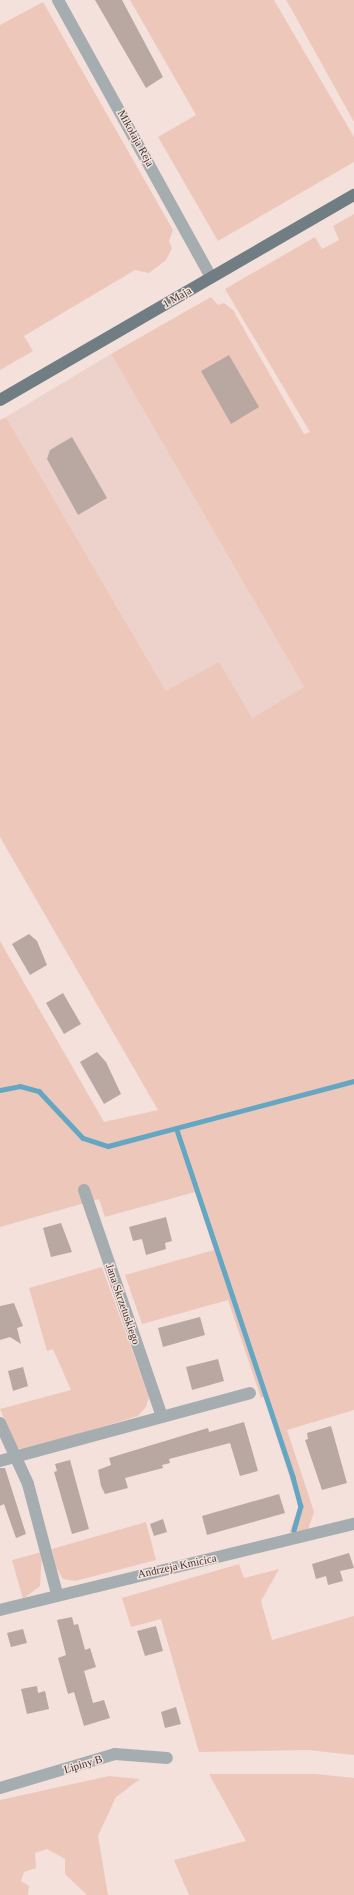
<!DOCTYPE html>
<meta charset="utf-8">
<style>
body{margin:0}
#map{position:relative;width:354px;height:1895px;overflow:hidden;background:#f4e1db;font-family:"Times New Roman",serif}
div>[style]{position:absolute}
.built>*{inset:0;background:#ecd2ca}
.green>*{inset:0;background:#eec7bb}
.stream>*{height:4.5px;margin:-2.25px;padding:0 2.25px;transform-origin:2.25px;border-radius:2.25px;background:#65a6c2}
.building>*{inset:0;background:#b9a7a2}
.minor>*{height:12px;margin:-6px;padding:0 6px;transform-origin:6px;border-radius:6px;background:#a6adb1}
.major>*{height:12px;margin:-6px;padding:0 6px;transform-origin:6px;border-radius:6px;background:#707e84}
span{translate:-50% -50%;white-space:nowrap;text-align:center;line-height:1.15;-webkit-text-stroke:3px #f4e1db;paint-order:stroke}
.street-label{font-size:11px;color:#3d3633}
</style>
<div id="map">
<div class="built">
<i style="clip-path:polygon(111px 354px,304px 687px,252px 718px,166px 691px,6px 417px)"></i>
</div>
<div class="green">
<i style="clip-path:polygon(130px 0,274px 0,354px 137px,354px 162px,218px 241px,158px 137px,196px 115px)"></i>
<i style="clip-path:polygon(286px 0,354px 0,354px 122px,293px 12px)"></i>
<i style="clip-path:polygon(43px 2px,173px 230px,169px 241px,172px 248px,166px 260px,149px 273px,135px 270px,24px 336px,33px 351px,0 370px,0 25px)"></i>
<i style="clip-path:polygon(354px 214px,354px 1410px,287px 1430px,314px 1512px,308px 1530px,289px 1534px,299px 1506px,264px 1397px,261px 1398px,228px 1300px,142px 1324px,125px 1275px,214px 1250px,195px 1192px,105px 1217px,99px 1199px,0 1227px,0 941px,104px 1122px,158px 1110px,0 837px,0 420px,6px 417px,166px 691px,219px 662px,252px 718px,304px 687px,111px 354px,211px 297px,218px 305px,224px 303px,233px 310px,304px 434px,310px 432px,225px 289px,315px 237px,322px 249px,339px 240px,333px 226px)"></i>
<i style="clip-path:polygon(102px 1267px,149px 1397px,146px 1407px,138px 1416px,26px 1450px,17px 1448px,0 1409px,71px 1390px,53px 1349px,47px 1351px,29px 1288px)"></i>
<i style="clip-path:polygon(146px 1522px,156px 1560px,75px 1581px,63px 1579px,56px 1567px,52px 1549px)"></i>
<i style="clip-path:polygon(42px 1552px,40px 1586px,23px 1599px,12px 1560px)"></i>
<i style="clip-path:polygon(239px 1564px,244px 1578px,279px 1569px,261px 1601px,272px 1640px,354px 1616px,354px 1755px,308px 1750px,199px 1752px,161px 1619px,131px 1627px,122px 1598px)"></i>
<i style="clip-path:polygon(209px 1774px,316px 1774px,354px 1778px,354px 1895px,189px 1895px,174px 1860px,246px 1841px)"></i>
<i style="clip-path:polygon(109px 1776px,140px 1779px,116px 1797px,98px 1836px,108px 1895px,87px 1895px,65px 1874px,65px 1859px,47px 1849px,35px 1853px,36px 1868px,24px 1872px,21px 1881px,29px 1886px,28px 1895px,0 1895px,0 1800px)"></i>
</div>
<div class="stream">
<i style="left:0;top:1090px;width:20px;rotate:-11deg"></i>
<i style="left:20px;top:1086px;width:20px;rotate:15deg"></i>
<i style="left:39px;top:1091px;width:64px;rotate:46.9deg"></i>
<i style="left:83px;top:1138px;width:26px;rotate:18deg"></i>
<i style="left:108px;top:1146px;width:254px;rotate:-14.8deg"></i>
<i style="left:177px;top:1130px;width:366px;rotate:71.5deg"></i>
<i style="left:293px;top:1477px;width:30px;rotate:75deg"></i>
<i style="left:301px;top:1506px;width:25px;rotate:106deg"></i>
</div>
<div class="building">
<i style="clip-path:polygon(95px 0,122px 0,163px 77px,146px 88px)"></i>
<i style="clip-path:polygon(229px 355px,259px 407px,231px 424px,201px 371px)"></i>
<i style="clip-path:polygon(72px 437px,107px 498px,78px 515px,47px 459px,50px 450px)"></i>
<i style="clip-path:polygon(29px 934px,37px 941px,47px 965px,30px 975px,12px 944px)"></i>
<i style="clip-path:polygon(63px 993px,81px 1024px,64px 1034px,46px 1003px)"></i>
<i style="clip-path:polygon(97px 1052px,106px 1062px,121px 1094px,104px 1104px,80px 1062px)"></i>
<i style="clip-path:polygon(166px 1217px,172px 1241px,165px 1243px,166px 1249px,146px 1255px,142px 1239px,133px 1241px,129px 1227px)"></i>
<i style="clip-path:polygon(61px 1223px,72px 1252px,51px 1257px,43px 1228px)"></i>
<i style="clip-path:polygon(14px 1303px,23px 1326px,17px 1328px,21px 1344px,10px 1337px,0 1340px,0 1306px)"></i>
<i style="clip-path:polygon(200px 1317px,205px 1335px,163px 1347px,158px 1328px)"></i>
<i style="clip-path:polygon(218px 1359px,224px 1381px,192px 1390px,186px 1367px)"></i>
<i style="clip-path:polygon(23px 1367px,28px 1386px,13px 1391px,8px 1371px)"></i>
<i style="clip-path:polygon(244px 1422px,258px 1471px,240px 1476px,230px 1443px,169px 1459px,170px 1463px,162px 1465px,163px 1468px,125px 1478px,128px 1488px,105px 1494px,101px 1486px,98px 1470px,111px 1465px,109px 1458px,208px 1428px,209px 1432px)"></i>
<i style="clip-path:polygon(331px 1426px,347px 1483px,322px 1490px,305px 1440px,308px 1439px,307px 1433px)"></i>
<i style="clip-path:polygon(70px 1460px,89px 1529px,72px 1534px,54px 1472px,57px 1471px,55px 1464px)"></i>
<i style="clip-path:polygon(0 1468px,5px 1468px,26px 1534px,16px 1538px,4px 1504px,0 1506px)"></i>
<i style="clip-path:polygon(279px 1494px,285px 1513px,207px 1535px,202px 1516px)"></i>
<i style="clip-path:polygon(163px 1519px,167px 1532px,154px 1536px,150px 1524px)"></i>
<i style="clip-path:polygon(349px 1553px,354px 1568px,340px 1571px,343px 1581px,328px 1585px,326px 1576px,316px 1579px,312px 1564px)"></i>
<i style="clip-path:polygon(72px 1617px,74px 1625px,78px 1624px,85px 1650px,90px 1648px,96px 1667px,84px 1671px,93px 1703px,104px 1700px,110px 1718px,84px 1726px,74px 1692px,68px 1694px,58px 1658px,66px 1655px,57px 1620px)"></i>
<i style="clip-path:polygon(156px 1626px,163px 1651px,145px 1656px,137px 1631px)"></i>
<i style="clip-path:polygon(23px 1629px,27px 1643px,11px 1647px,7px 1633px)"></i>
<i style="clip-path:polygon(37px 1686px,38px 1693px,45px 1691px,49px 1709px,27px 1714px,21px 1689px)"></i>
<i style="clip-path:polygon(176px 1707px,181px 1724px,165px 1728px,161px 1712px)"></i>
</div>
<div class="minor">
<i style="left:58px;top:0;width:316px;rotate:61.1deg"></i>
<i style="left:84px;top:1190px;width:240px;rotate:71deg"></i>
<i style="left:0;top:1423px;width:67px;rotate:65.3deg"></i>
<i style="left:28px;top:1484px;width:114px;rotate:75.2deg"></i>
<i style="left:0;top:1461px;width:259px;rotate:-15.2deg"></i>
<i style="left:0;top:1610px;width:364px;rotate:-13.7deg"></i>
<i style="left:0;top:1788px;width:120px;rotate:-16.5deg"></i>
<i style="left:115px;top:1754px;width:52px;rotate:4.4deg"></i>
</div>
<div class="major">
<i style="left:0;top:400px;width:409px;rotate:-30.1deg"></i>
</div>
<div class="street-label">
<span style="left:136px;top:138px;rotate:61deg">Mikołaja Reja</span>
<span style="left:177px;top:297px;rotate:-30deg">1 Maja</span>
<span style="left:123px;top:1304px;rotate:71deg">Jana Skrzetuskiego</span>
<span style="left:177px;top:1566px;rotate:-12deg">Andrzeja Kmicica</span>
<span style="left:83px;top:1764px;rotate:-17deg">Lipiny B</span>
</div>
</div>
